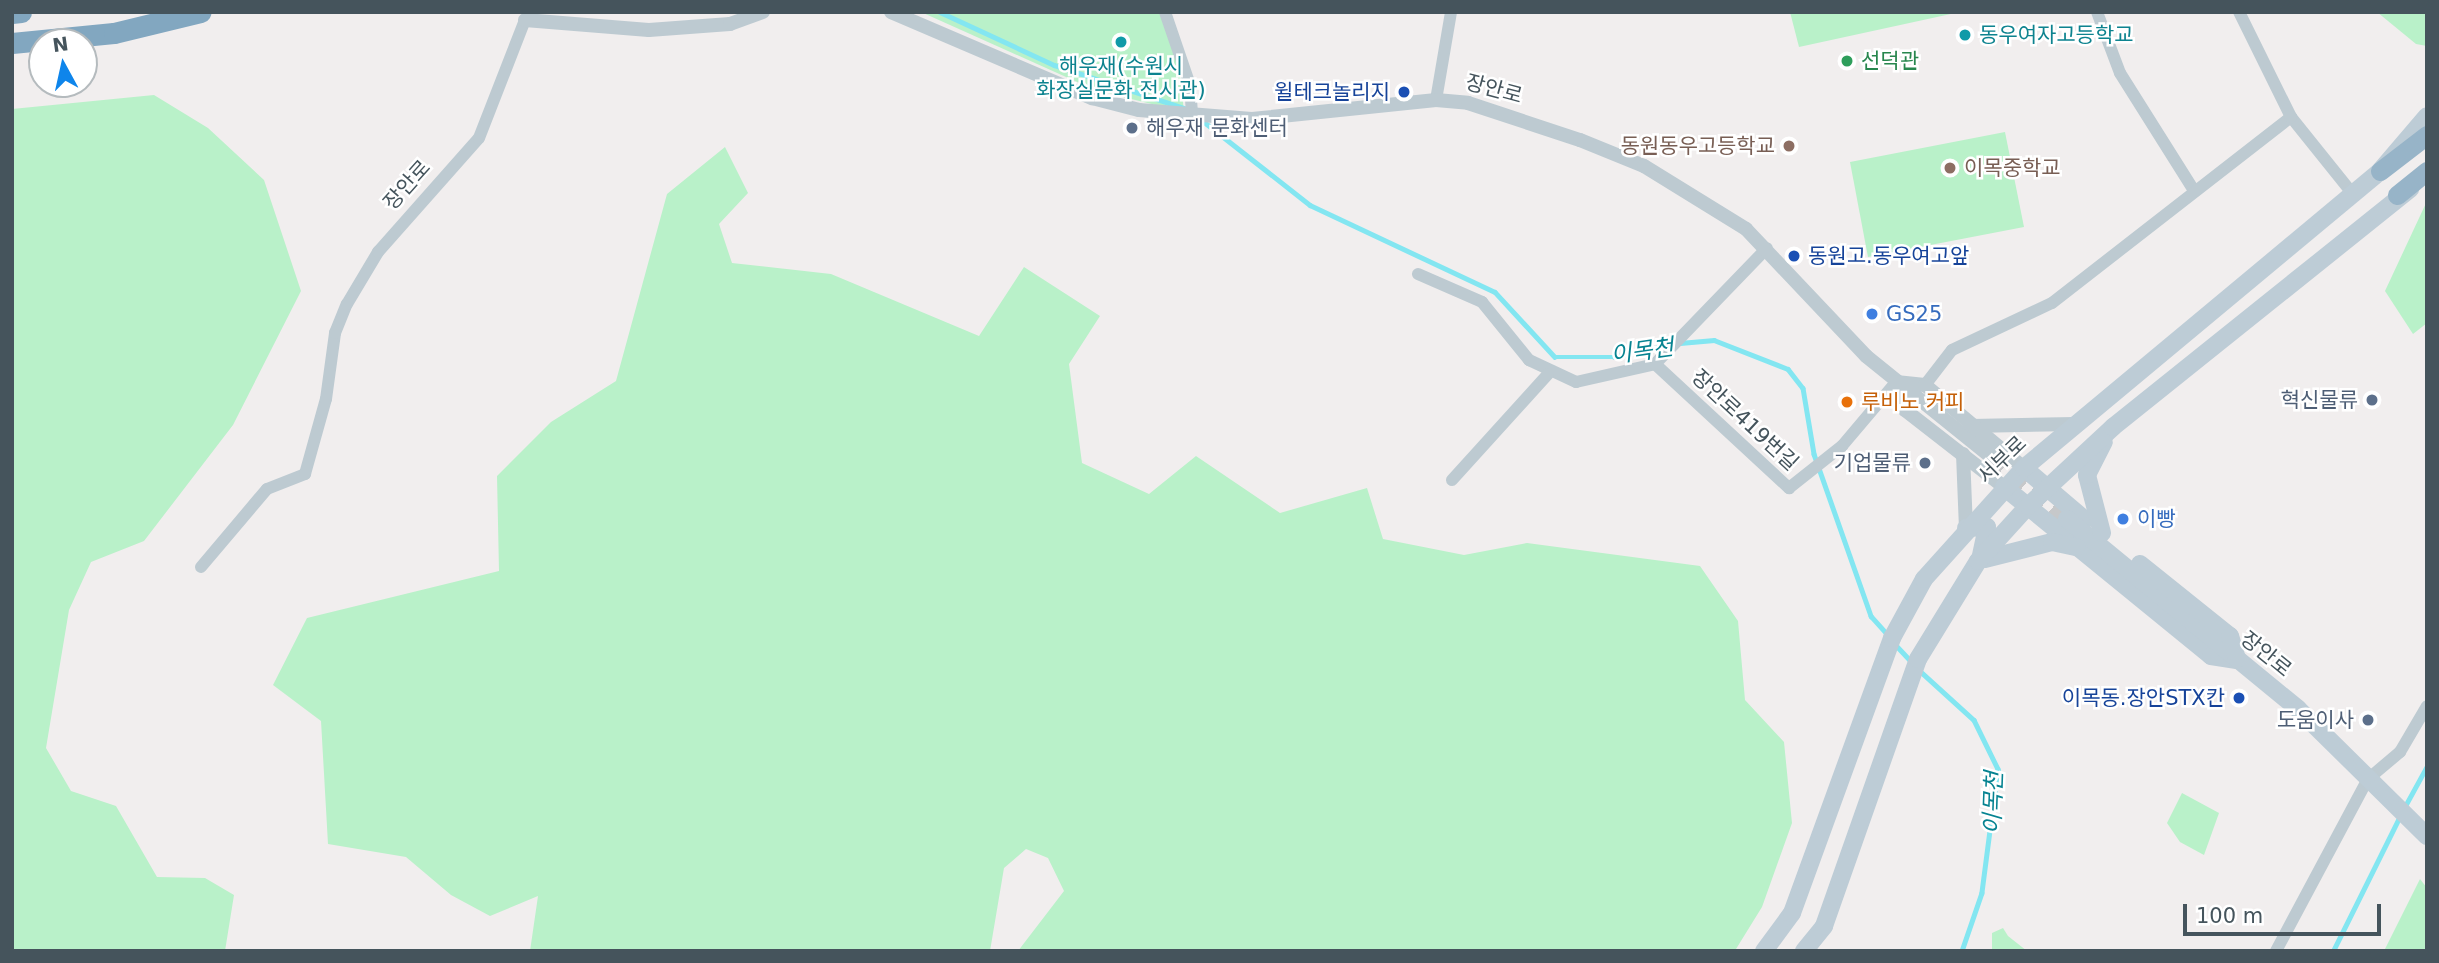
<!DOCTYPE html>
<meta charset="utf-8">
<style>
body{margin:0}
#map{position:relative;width:2439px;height:963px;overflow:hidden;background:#f1eeee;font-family:"DejaVu Sans","Noto Sans KR",sans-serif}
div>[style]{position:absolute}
.green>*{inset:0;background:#b9f1c9}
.stream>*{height:4.5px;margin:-2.25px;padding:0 2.25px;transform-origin:2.25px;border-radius:2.25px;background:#83e6f1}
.secondary-tunnel>*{height:18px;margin-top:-9px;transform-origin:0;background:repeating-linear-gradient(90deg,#c6c8ca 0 18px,transparent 0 27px)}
.minor>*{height:12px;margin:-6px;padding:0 6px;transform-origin:6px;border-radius:6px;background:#bdcad1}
.tertiary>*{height:14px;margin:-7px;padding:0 7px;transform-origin:7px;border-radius:7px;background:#bdcad1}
.secondary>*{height:18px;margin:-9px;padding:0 9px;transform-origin:9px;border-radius:9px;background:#bdccd6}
.trunk>*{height:19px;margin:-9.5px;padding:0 9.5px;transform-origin:9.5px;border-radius:9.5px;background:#97b4c8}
.motorway>*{height:21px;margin:-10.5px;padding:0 10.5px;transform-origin:10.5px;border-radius:10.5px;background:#82a7c0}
.dots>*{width:19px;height:19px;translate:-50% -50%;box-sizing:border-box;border:4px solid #fff;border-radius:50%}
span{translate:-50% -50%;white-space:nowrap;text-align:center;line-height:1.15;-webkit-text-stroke:5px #fff;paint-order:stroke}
.culture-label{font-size:21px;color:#0d838f}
.left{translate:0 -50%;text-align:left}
.leisure-label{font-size:21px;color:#27864d}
.street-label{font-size:21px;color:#45545c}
.transit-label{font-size:21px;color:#164399}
.right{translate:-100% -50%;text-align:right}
.service-label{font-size:21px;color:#4e5e75}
.education-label{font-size:21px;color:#785e54}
.shop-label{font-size:21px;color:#366cbe}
.food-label{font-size:21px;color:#c56008}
.water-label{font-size:23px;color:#068391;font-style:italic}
.frame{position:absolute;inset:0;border:14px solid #45545c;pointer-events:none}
.north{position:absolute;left:28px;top:28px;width:70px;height:70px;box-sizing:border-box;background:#fff;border:2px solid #b5bbbe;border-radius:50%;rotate:352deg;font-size:19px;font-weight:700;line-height:28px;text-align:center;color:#45545c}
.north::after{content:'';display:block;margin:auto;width:24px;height:32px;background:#0e85eb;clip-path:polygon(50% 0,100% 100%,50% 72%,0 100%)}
.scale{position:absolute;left:2183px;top:904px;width:198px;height:32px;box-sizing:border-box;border:4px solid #45545c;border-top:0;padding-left:9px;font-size:21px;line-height:24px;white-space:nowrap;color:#45545c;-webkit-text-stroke:5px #fff;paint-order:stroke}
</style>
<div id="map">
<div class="green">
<i style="clip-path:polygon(921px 12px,1160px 12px,1179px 65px,1184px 112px,1095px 90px)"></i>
<i style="clip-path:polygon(1790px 12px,1960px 12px,1799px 47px)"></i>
<i style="clip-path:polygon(2377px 12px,2427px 12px,2427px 46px,2416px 44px)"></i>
<i style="clip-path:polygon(154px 95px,208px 128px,264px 180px,301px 291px,233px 425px,144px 541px,91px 562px,69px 610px,46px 748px,71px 791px,116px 806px,157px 877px,205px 878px,234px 895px,225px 951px,12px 951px,12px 109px)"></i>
<i style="clip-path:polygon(2005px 132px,2024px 227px,1868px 257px,1850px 162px)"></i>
<i style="clip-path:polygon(725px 147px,748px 193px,719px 224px,732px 263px,831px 274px,979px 336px,1024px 267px,1100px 316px,1069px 364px,1082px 463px,1149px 494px,1196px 456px,1280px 513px,1367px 488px,1383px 539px,1464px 555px,1527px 543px,1700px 566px,1738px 621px,1745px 700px,1784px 742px,1792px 823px,1762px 907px,1736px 949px,1018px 951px,1064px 891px,1048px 858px,1026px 849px,1004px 868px,990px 951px,530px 951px,538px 896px,490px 916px,451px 895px,406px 857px,328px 844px,321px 721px,273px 685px,307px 618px,499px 571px,497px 476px,551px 422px,616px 381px,667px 194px)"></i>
<i style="clip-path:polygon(2427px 201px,2427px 323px,2413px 334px,2385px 291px)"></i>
<i style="clip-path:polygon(2182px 793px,2219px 813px,2204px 855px,2180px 842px,2167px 823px)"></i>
<i style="clip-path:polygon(2420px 879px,2427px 888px,2427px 951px,2384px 951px)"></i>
<i style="clip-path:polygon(2003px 928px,2008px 936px,2027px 951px,1992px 951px,1992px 933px)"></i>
</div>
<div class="stream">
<i style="left:940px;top:12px;width:126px;rotate:24.9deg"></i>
<i style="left:1054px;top:65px;width:140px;rotate:18.3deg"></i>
<i style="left:1203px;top:121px;width:136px;rotate:38.1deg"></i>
<i style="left:1310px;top:205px;width:204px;rotate:25.2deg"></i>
<i style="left:1495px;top:292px;width:88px;rotate:47.3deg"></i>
<i style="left:1555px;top:357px;width:59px"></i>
<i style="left:1614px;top:357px;width:55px;rotate:-12.5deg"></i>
<i style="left:1680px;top:343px;width:34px;rotate:-5deg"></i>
<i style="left:1714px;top:340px;width:79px;rotate:21.4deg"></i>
<i style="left:1788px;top:369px;width:24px;rotate:52deg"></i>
<i style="left:1803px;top:388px;width:67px;rotate:80.5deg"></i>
<i style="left:1814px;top:454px;width:172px;rotate:70.6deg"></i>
<i style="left:1871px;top:616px;width:27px;rotate:48deg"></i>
<i style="left:1894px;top:643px;width:26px;rotate:47deg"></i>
<i style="left:1920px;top:671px;width:73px;rotate:42.2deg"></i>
<i style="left:1974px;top:720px;width:55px;rotate:63.9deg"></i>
<i style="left:1998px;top:769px;width:125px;rotate:97.4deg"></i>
<i style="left:1982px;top:893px;width:61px;rotate:109deg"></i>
<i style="left:2404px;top:808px;width:48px;rotate:-61.3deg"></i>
<i style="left:2333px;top:951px;width:151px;rotate:-63.6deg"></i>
</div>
<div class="secondary-tunnel">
<i style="left:1990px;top:456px;width:99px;rotate:39.3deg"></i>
</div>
<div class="minor">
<i style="left:1165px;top:12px;width:77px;rotate:71.1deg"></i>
<i style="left:1190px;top:85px;width:32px;rotate:86deg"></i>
<i style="left:2097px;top:12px;width:65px;rotate:69.3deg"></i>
<i style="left:2120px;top:73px;width:137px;rotate:57.8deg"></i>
<i style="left:1436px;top:100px;width:89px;rotate:-80.3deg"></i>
<i style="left:2291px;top:117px;width:99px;rotate:51.2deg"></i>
<i style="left:1418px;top:274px;width:70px;rotate:23.6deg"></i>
<i style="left:1482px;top:302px;width:75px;rotate:51deg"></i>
<i style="left:1529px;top:360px;width:52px;rotate:25.1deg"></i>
<i style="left:1576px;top:382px;width:81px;rotate:-12.8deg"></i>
<i style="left:1655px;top:364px;width:161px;rotate:-46deg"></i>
<i style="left:1655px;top:364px;width:183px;rotate:42.8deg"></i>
<i style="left:1789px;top:488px;width:68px;rotate:-38.4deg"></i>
<i style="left:1842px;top:446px;width:84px;rotate:-49.8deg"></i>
<i style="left:1925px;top:385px;width:44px;rotate:-52.4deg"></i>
<i style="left:1952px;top:350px;width:110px;rotate:-25.2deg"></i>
<i style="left:2052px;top:303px;width:303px;rotate:-37.9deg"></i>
<i style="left:2291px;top:117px;width:117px;rotate:-116.3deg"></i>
<i style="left:1452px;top:480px;width:143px;rotate:-47.8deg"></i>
<i style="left:201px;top:567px;width:102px;rotate:-49.8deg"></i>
<i style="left:267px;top:489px;width:41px;rotate:-21.5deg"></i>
<i style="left:305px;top:474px;width:78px;rotate:-74.4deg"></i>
<i style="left:326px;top:399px;width:67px;rotate:-82.2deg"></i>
<i style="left:335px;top:333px;width:31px;rotate:-68deg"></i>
<i style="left:347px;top:304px;width:61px;rotate:-59.2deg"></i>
<i style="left:378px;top:252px;width:152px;rotate:-48.5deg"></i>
<i style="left:479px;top:138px;width:127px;rotate:-68.7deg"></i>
<i style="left:2276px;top:951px;width:195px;rotate:-61.9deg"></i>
<i style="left:2368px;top:779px;width:42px;rotate:-40.2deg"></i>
<i style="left:2400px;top:752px;width:53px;rotate:-59.6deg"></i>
</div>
<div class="tertiary">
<i style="left:891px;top:12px;width:219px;rotate:23.2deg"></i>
<i style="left:1092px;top:98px;width:49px;rotate:14.3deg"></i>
<i style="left:1139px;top:110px;width:113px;rotate:4.6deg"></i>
<i style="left:1252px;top:119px;width:185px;rotate:-5.9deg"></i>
<i style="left:1436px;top:100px;width:32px;rotate:5deg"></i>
<i style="left:1468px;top:103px;width:118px;rotate:18.3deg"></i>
<i style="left:1580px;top:140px;width:69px;rotate:22.1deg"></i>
<i style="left:1644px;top:166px;width:120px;rotate:31.7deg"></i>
<i style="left:1746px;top:229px;width:175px;rotate:46.6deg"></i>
<i style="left:1866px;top:356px;width:159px;rotate:38.9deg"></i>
<i style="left:525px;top:20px;width:124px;rotate:4.6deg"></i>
<i style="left:649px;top:30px;width:81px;rotate:-4.2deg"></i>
<i style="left:730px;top:24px;width:35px;rotate:-20deg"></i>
<i style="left:1971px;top:426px;width:104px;rotate:-1.1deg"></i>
<i style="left:1963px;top:454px;width:74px;rotate:87.7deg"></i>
<i style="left:2004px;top:487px;width:125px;rotate:-142.1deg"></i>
<i style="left:1905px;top:410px;width:29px;rotate:-108deg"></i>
<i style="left:1896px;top:382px;width:29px;rotate:6deg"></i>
<i style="left:1925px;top:385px;width:129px;rotate:40deg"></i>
</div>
<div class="secondary">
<i style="left:2024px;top:468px;width:80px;rotate:40.4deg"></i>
<i style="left:2004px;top:487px;width:267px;rotate:39.2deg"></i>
<i style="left:2211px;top:656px;width:26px;rotate:9deg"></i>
<i style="left:2067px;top:519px;width:299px;rotate:39.4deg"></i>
<i style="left:2298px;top:709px;width:181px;rotate:44.6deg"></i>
<i style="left:1966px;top:528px;width:21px;rotate:-3deg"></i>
<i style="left:1987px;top:527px;width:29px;rotate:102deg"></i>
<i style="left:2102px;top:533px;width:60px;rotate:-104.5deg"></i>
<i style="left:2087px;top:475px;width:37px;rotate:-63deg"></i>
<i style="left:1985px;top:559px;width:69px;rotate:-14.2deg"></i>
<i style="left:2052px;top:542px;width:25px;rotate:12deg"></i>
<i style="left:2140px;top:564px;width:115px;rotate:38.7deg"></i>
<i style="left:2230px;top:636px;width:24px;rotate:73deg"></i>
<i style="left:1764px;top:951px;width:47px;rotate:-53.6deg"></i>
<i style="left:1792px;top:913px;width:293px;rotate:-70deg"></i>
<i style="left:1892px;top:638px;width:67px;rotate:-61.5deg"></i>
<i style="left:1924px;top:579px;width:149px;rotate:-48deg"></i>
<i style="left:2024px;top:468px;width:464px;rotate:-39.8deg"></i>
<i style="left:2380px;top:171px;width:72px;rotate:-49.5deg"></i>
<i style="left:1804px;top:951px;width:32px;rotate:-51deg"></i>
<i style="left:1824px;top:926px;width:283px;rotate:-70.6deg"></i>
<i style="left:1918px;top:659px;width:115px;rotate:-58.5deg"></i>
<i style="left:1978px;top:561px;width:74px;rotate:-47.7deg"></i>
<i style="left:2028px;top:506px;width:116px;rotate:-42.9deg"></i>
<i style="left:2113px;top:427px;width:381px;rotate:-38.7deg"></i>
</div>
<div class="trunk">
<i style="left:2380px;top:171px;width:59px;rotate:-37.5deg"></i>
<i style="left:2397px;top:195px;width:38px;rotate:-39deg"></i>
</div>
<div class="motorway">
<i style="left:12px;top:13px;width:9px;rotate:-6deg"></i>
<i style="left:12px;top:43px;width:102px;rotate:-5.6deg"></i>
<i style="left:114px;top:33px;width:89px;rotate:-13.6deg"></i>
</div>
<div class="dots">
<i style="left:1965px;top:35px;background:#0f9aa8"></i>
<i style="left:1121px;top:42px;background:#0f9aa8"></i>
<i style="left:1847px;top:61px;background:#2e9e5b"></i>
<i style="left:1404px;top:92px;background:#1a4fb4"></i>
<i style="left:1132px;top:128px;background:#5c6f8a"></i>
<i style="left:1789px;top:146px;background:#8d6e63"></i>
<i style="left:1950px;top:168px;background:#8d6e63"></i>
<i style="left:1794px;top:256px;background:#1a4fb4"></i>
<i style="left:1872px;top:314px;background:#3f7fe0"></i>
<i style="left:2372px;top:400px;background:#5c6f8a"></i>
<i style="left:1847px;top:402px;background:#e8710a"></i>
<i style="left:1925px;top:463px;background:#5c6f8a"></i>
<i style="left:2123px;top:519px;background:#3f7fe0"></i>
<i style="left:2239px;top:698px;background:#1a4fb4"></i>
<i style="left:2368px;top:720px;background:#5c6f8a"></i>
</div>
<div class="culture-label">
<span class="left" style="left:1979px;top:35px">동우여자고등학교</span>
<span style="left:1121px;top:78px">해우재(수원시<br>화장실문화 전시관)</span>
</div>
<div class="leisure-label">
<span class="left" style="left:1861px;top:61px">선덕관</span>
</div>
<div class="street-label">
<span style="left:1494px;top:89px;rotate:15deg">장안로</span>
<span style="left:407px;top:185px;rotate:-48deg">장안로</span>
<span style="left:1745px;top:420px;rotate:43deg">장안로419번길</span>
<span style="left:2002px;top:460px;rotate:-44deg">서부로</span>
<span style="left:2266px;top:654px;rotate:39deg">장안로</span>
</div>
<div class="transit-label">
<span class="right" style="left:1390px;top:92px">윌테크놀리지</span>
<span class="left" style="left:1808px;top:256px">동원고.동우여고앞</span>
<span class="right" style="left:2225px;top:698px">이목동.장안STX칸</span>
</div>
<div class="service-label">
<span class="left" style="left:1146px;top:128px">해우재 문화센터</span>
<span class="right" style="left:2358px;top:400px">혁신물류</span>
<span class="right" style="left:1911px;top:463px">기업물류</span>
<span class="right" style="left:2354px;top:720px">도움이사</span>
</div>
<div class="education-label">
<span class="right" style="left:1775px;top:146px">동원동우고등학교</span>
<span class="left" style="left:1964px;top:168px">이목중학교</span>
</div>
<div class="shop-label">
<span class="left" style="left:1886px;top:314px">GS25</span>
<span class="left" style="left:2137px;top:519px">이빵</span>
</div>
<div class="food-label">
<span class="left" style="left:1861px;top:402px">루비노 커피</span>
</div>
<div class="water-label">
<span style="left:1642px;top:351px;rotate:-8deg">이목천</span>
<span style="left:1993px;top:803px;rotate:-88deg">이목천</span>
</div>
<div class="frame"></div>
<div class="north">N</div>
<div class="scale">100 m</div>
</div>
